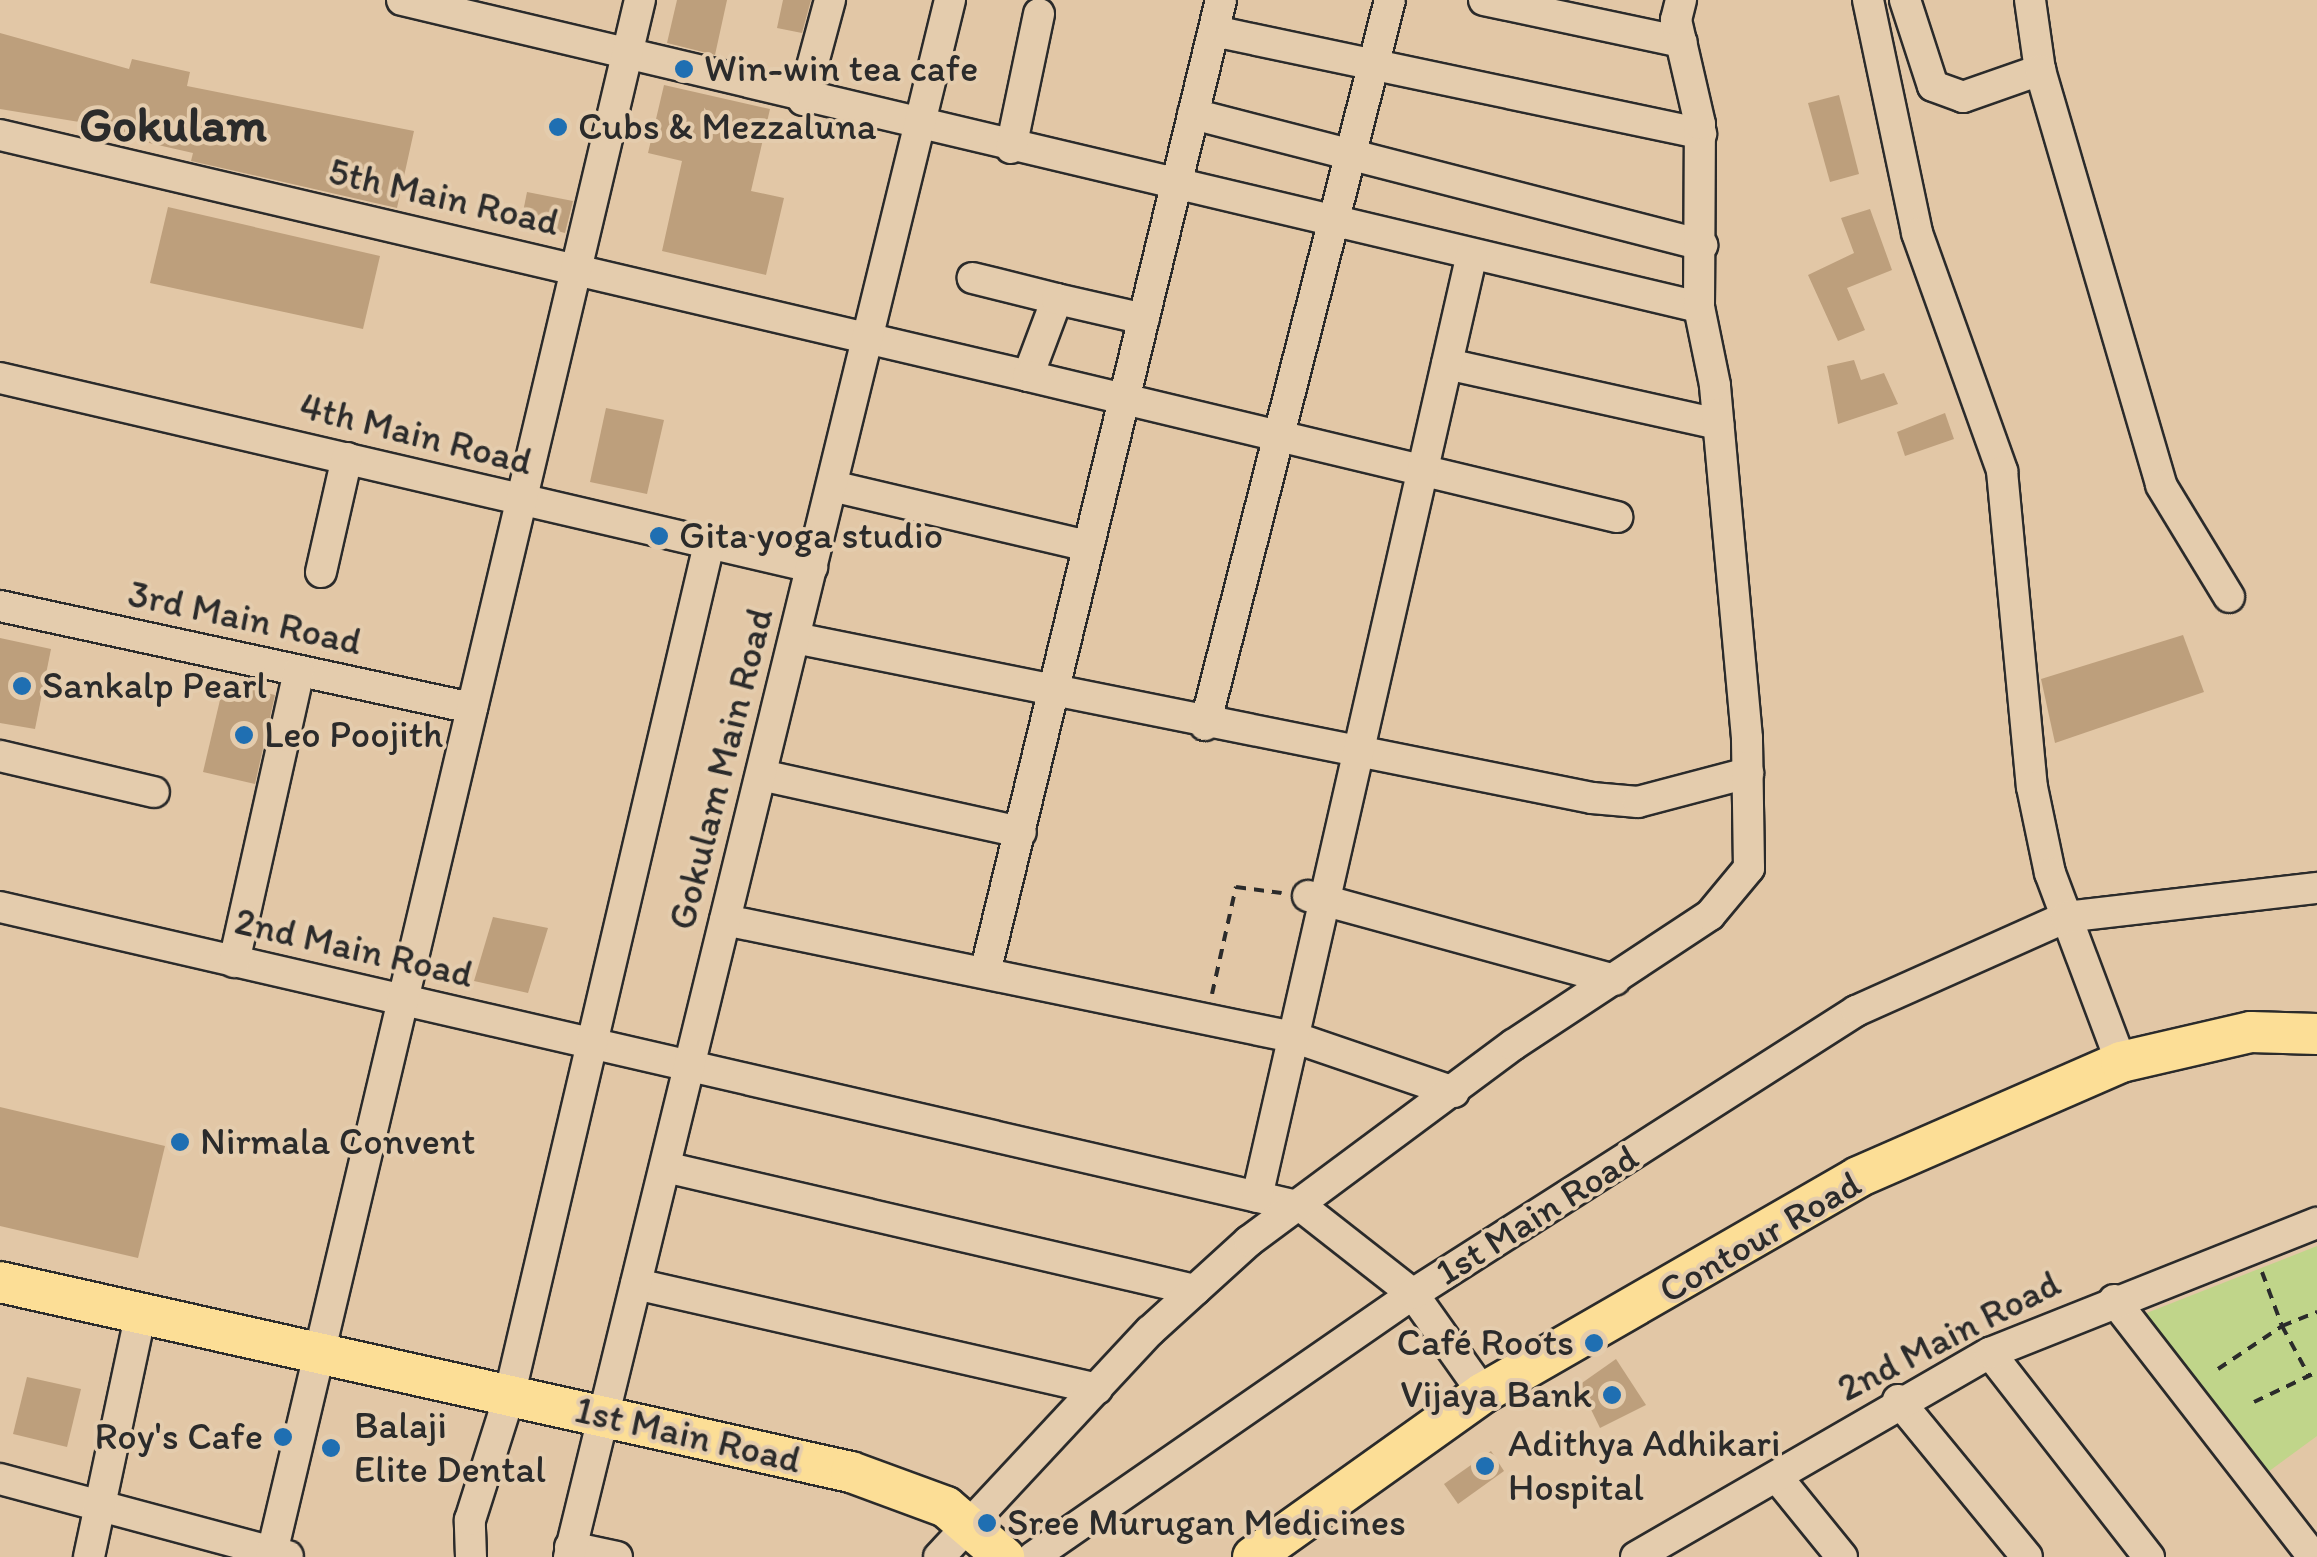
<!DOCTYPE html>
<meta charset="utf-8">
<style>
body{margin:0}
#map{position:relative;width:2317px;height:1557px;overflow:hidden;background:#e2c7a6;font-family:Itim,sans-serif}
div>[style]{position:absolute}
.green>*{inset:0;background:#c0d58a}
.building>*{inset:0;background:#bd9f7c}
.path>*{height:4px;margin-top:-2px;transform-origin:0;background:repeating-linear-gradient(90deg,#2b2b2b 0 10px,transparent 0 18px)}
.roads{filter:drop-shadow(2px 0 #2b2b2b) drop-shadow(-2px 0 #2b2b2b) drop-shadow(0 2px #2b2b2b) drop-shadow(0 -2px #2b2b2b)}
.minor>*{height:30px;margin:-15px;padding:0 15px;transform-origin:15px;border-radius:15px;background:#e4ccad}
.major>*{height:40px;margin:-20px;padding:0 20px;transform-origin:20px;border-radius:20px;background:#fcde96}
.dots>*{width:28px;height:28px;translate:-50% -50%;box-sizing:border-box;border:5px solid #e4ccad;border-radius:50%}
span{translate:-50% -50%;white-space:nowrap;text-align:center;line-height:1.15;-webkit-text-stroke:8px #e4ccad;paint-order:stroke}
.poi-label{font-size:38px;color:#2b2b2b}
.left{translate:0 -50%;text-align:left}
.right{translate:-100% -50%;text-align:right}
.street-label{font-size:38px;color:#2b2b2b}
.district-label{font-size:48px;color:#2b2b2b;font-weight:700}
</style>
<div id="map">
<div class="green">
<i style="clip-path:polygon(2317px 1246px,2317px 1436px,2268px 1472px,2139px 1316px)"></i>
</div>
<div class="building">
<i style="clip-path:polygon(677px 0,727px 0,715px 55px,667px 43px)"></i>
<i style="clip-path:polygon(783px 0,811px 0,802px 33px,777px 28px)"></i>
<i style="clip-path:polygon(0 33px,129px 69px,132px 59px,190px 72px,187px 86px,414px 131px,397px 208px,191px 161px,193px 153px,114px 135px,116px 128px,0 109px)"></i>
<i style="clip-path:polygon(664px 85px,770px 109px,751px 191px,784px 198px,766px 275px,662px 251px,682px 161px,648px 153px)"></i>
<i style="clip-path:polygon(1839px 95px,1859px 174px,1830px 182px,1808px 103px)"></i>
<i style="clip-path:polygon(527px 192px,573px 201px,565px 233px,521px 222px)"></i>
<i style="clip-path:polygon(168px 207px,380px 256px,363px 329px,150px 283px)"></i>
<i style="clip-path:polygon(1870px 209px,1892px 270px,1847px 288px,1865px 330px,1838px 341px,1808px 275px,1854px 253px,1841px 218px)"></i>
<i style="clip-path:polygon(1854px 360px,1861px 380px,1884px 373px,1898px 404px,1838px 424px,1827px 366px)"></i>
<i style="clip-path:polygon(606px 408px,664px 420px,647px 494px,590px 482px)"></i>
<i style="clip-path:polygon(1945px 413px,1954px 439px,1905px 456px,1897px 432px)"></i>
<i style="clip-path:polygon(2183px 635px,2204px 692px,2055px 743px,2041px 679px)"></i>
<i style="clip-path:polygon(0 638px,51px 649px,35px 729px,0 723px)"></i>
<i style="clip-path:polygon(224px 683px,275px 695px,255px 784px,203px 772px)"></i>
<i style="clip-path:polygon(493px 917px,548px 928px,528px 993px,474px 981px)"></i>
<i style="clip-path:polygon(0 1107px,165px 1146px,138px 1258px,0 1226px)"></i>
<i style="clip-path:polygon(1616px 1359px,1646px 1405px,1600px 1428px,1579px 1385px)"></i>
<i style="clip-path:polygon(27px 1377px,81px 1389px,67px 1447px,13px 1434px)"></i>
<i style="clip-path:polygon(1491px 1451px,1504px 1471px,1458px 1504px,1444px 1484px)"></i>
</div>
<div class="path">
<i style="left:1212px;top:994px;width:110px;rotate:-77.4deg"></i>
<i style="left:1236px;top:887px;width:46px;rotate:7.4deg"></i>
<i style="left:2262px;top:1272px;width:58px;rotate:69.7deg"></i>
<i style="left:2282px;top:1326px;width:38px;rotate:-22deg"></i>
<i style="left:2218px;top:1369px;width:77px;rotate:-33.9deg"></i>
<i style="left:2282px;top:1326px;width:57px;rotate:61.6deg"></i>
<i style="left:2254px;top:1402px;width:70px;rotate:-25.5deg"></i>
</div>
<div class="roads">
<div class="minor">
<i style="left:402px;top:0;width:1333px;rotate:13.32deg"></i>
<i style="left:1484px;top:0;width:202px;rotate:12deg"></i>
<i style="left:1868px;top:0;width:238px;rotate:78.1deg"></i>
<i style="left:1917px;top:233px;width:253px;rotate:70.3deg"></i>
<i style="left:2002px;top:471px;width:317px;rotate:84.6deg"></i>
<i style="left:2032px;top:787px;width:88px;rotate:78.2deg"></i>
<i style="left:2050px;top:873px;width:202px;rotate:69.4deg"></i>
<i style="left:1905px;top:0;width:90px;rotate:72deg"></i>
<i style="left:1933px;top:86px;width:32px;rotate:20deg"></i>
<i style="left:1963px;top:97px;width:82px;rotate:-19.3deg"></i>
<i style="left:2030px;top:0;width:71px;rotate:81.9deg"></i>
<i style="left:2040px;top:70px;width:432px;rotate:73.7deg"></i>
<i style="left:2161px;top:485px;width:131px;rotate:58.7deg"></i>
<i style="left:1214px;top:31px;width:498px;rotate:11.9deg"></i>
<i style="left:803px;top:100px;width:104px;rotate:-74.9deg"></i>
<i style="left:1193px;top:114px;width:526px;rotate:14.43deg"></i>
<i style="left:0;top:135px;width:1056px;rotate:13.19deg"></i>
<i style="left:1028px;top:376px;width:82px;rotate:-69.4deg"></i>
<i style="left:1057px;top:299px;width:87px;rotate:-166deg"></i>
<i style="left:1011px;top:148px;width:137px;rotate:-78.2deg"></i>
<i style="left:1057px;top:299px;width:89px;rotate:12.9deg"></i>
<i style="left:1447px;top:364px;width:278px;rotate:12.5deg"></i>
<i style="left:1028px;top:376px;width:606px;rotate:13.46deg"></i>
<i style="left:0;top:378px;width:834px;rotate:13.1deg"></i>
<i style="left:832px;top:486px;width:263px;rotate:13.2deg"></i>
<i style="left:321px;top:572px;width:117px;rotate:-77.2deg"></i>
<i style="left:0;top:606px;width:483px;rotate:12.2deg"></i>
<i style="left:795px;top:638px;width:813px;rotate:11.35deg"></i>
<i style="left:1592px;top:798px;width:46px;rotate:5deg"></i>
<i style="left:1638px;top:802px;width:114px;rotate:-14.8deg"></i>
<i style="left:1205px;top:725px;width:748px;rotate:-75.69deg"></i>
<i style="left:0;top:756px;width:158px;rotate:13.2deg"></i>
<i style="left:761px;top:775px;width:266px;rotate:12.4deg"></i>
<i style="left:1308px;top:896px;width:318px;rotate:15.3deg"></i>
<i style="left:0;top:907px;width:1336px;rotate:12.98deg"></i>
<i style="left:1302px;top:1207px;width:141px;rotate:38.1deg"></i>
<i style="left:1413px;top:1294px;width:121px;rotate:54.7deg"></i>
<i style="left:725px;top:920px;width:580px;rotate:11.64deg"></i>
<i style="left:1293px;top:1037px;width:170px;rotate:18.9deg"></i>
<i style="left:234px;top:962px;width:298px;rotate:-77.4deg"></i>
<i style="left:985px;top:973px;width:1001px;rotate:-76.37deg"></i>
<i style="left:665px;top:1167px;width:544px;rotate:13.07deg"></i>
<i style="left:1257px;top:1197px;width:967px;rotate:-77.16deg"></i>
<i style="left:636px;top:1284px;width:473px;rotate:12.8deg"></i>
<i style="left:2114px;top:1300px;width:325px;rotate:52.2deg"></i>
<i style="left:1990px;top:1353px;width:259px;rotate:52.1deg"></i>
<i style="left:1898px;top:1400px;width:203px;rotate:50.6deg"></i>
<i style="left:1777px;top:1477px;width:103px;rotate:50.9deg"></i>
<i style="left:0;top:1479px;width:298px;rotate:15deg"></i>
<i style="left:570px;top:1547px;width:48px;rotate:12deg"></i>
<i style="left:89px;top:1557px;width:245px;rotate:-78deg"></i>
<i style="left:271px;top:1557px;width:1600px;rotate:-76.67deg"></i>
<i style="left:471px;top:1557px;width:37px;rotate:-92deg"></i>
<i style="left:470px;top:1520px;width:129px;rotate:-72.4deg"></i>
<i style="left:509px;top:1397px;width:876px;rotate:-76.8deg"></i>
<i style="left:569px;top:1557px;width:1603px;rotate:-76.25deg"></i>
<i style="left:939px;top:1557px;width:309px;rotate:-47deg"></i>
<i style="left:1150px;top:1331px;width:134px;rotate:-42.3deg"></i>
<i style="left:1249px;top:1241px;width:329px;rotate:-36.6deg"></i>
<i style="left:1513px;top:1045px;width:236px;rotate:-33.4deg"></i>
<i style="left:1710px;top:915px;width:61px;rotate:-50.3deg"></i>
<i style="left:1749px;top:868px;width:130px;rotate:-90.9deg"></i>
<i style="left:1747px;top:738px;width:354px;rotate:-95.2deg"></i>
<i style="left:1715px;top:385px;width:80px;rotate:-101.6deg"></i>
<i style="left:1699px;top:307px;width:183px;rotate:-89.7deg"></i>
<i style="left:1700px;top:124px;width:107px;rotate:-103deg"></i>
<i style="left:1676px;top:20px;width:21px;rotate:-76deg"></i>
<i style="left:1033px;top:1557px;width:462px;rotate:-34.7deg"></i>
<i style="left:1413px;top:1294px;width:526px;rotate:-32.57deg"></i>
<i style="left:1856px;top:1011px;width:230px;rotate:-24.1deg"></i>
<i style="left:2066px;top:917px;width:253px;rotate:-6.6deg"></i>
<i style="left:1636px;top:1557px;width:409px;rotate:-30deg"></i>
<i style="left:1990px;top:1353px;width:352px;rotate:-21.7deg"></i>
</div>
<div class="major">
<i style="left:0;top:1282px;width:872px;rotate:12.59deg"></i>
<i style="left:851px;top:1472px;width:101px;rotate:20.2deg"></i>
<i style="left:946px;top:1507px;width:77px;rotate:40.8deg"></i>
<i style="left:1253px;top:1557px;width:282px;rotate:-35.5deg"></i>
<i style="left:1483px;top:1393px;width:433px;rotate:-29.9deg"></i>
<i style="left:1858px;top:1177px;width:287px;rotate:-23.6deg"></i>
<i style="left:2121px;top:1062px;width:133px;rotate:-13deg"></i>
<i style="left:2251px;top:1032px;width:66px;rotate:1.7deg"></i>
</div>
</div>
<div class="dots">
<i style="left:684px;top:69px;background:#1f6fb2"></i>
<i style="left:558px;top:127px;background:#1f6fb2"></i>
<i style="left:659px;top:536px;background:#1f6fb2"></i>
<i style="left:22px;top:686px;background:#1f6fb2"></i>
<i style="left:244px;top:735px;background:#1f6fb2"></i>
<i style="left:180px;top:1142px;background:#1f6fb2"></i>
<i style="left:1594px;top:1343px;background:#1f6fb2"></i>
<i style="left:1612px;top:1395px;background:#1f6fb2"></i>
<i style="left:283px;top:1437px;background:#1f6fb2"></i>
<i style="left:331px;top:1448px;background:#1f6fb2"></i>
<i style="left:1485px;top:1466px;background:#1f6fb2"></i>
<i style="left:987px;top:1523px;background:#1f6fb2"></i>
</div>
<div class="poi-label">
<span class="left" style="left:704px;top:69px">Win-win tea cafe</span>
<span class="left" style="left:578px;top:127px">Cubs &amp; Mezzaluna</span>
<span class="left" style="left:679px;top:536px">Gita yoga studio</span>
<span class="left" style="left:42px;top:686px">Sankalp Pearl</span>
<span class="left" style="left:264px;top:735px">Leo Poojith</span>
<span class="left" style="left:200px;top:1142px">Nirmala Convent</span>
<span class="right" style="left:1574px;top:1343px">Café Roots</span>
<span class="right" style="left:1592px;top:1395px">Vijaya Bank</span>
<span class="left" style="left:354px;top:1448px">Balaji<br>Elite Dental</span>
<span class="right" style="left:263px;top:1437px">Roy's Cafe</span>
<span class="left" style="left:1508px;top:1466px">Adithya Adhikari<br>Hospital</span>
<span class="left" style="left:1007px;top:1523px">Sree Murugan Medicines</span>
</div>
<div class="street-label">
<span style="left:444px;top:197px;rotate:13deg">5th Main Road</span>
<span style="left:416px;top:434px;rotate:14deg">4th Main Road</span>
<span style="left:245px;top:618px;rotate:12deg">3rd Main Road</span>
<span style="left:721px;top:769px;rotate:-76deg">Gokulam Main Road</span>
<span style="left:354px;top:948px;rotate:13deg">2nd Main Road</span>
<span style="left:1537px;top:1215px;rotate:-32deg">1st Main Road</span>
<span style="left:1760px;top:1237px;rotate:-30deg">Contour Road</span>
<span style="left:1949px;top:1336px;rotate:-27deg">2nd Main Road</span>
<span style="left:688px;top:1435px;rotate:13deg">1st Main Road</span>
</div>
<div class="district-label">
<span style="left:173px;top:125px">Gokulam</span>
</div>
</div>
